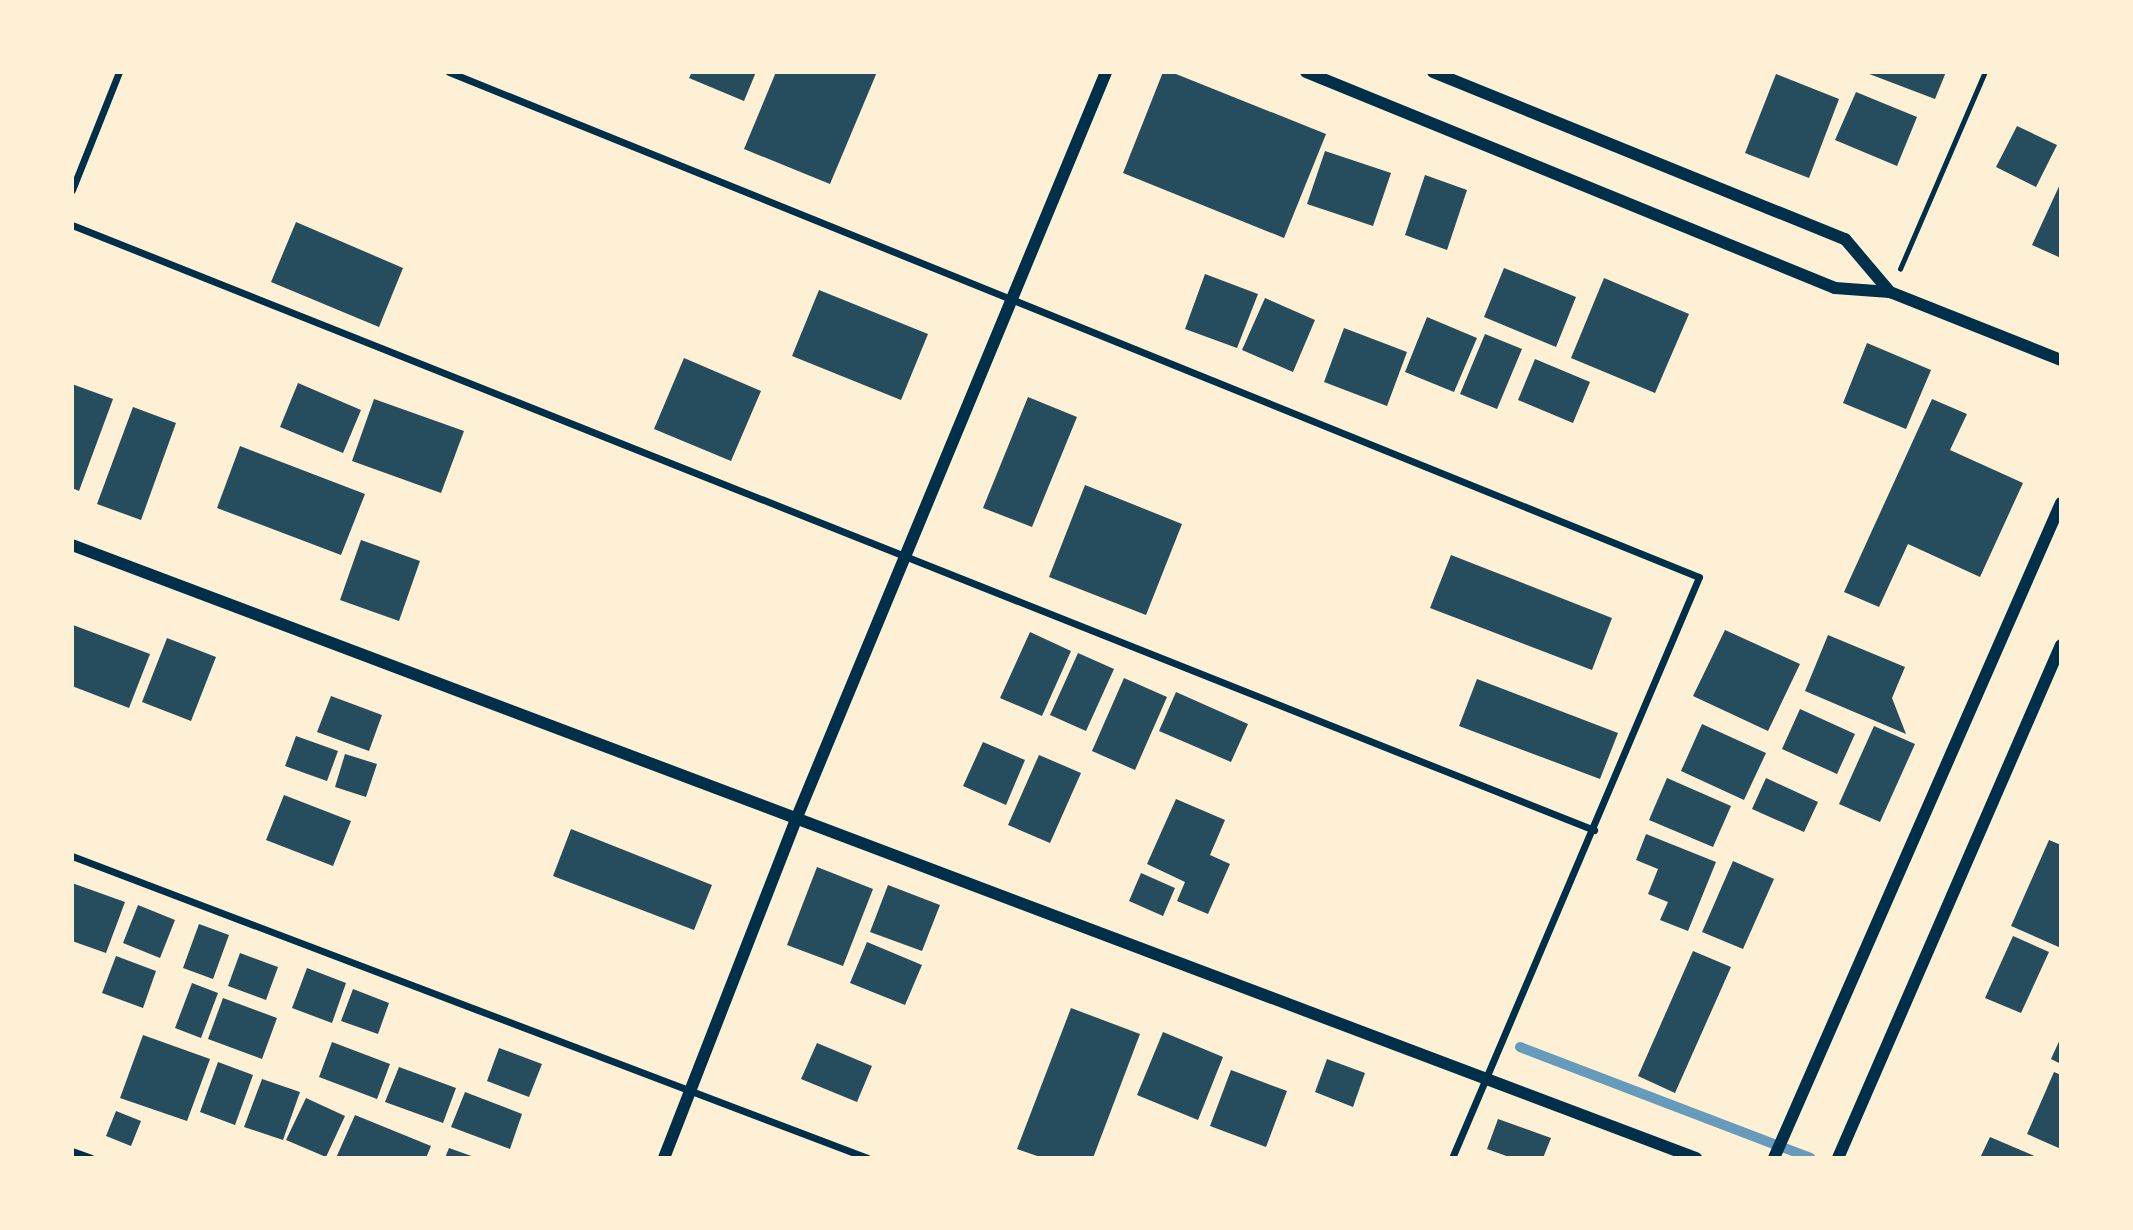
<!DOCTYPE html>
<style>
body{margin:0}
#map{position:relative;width:2133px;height:1230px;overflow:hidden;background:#fdf0d5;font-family:"Noto Sans",sans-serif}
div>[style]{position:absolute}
.stream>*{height:10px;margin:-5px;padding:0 5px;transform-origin:5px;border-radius:5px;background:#669bbc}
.building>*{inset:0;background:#264d5e}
.path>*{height:4.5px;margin:-2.25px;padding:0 2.25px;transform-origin:2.25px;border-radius:2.25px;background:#003049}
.minor>*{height:7px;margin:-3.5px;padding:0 3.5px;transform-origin:3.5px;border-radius:3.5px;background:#003049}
.tertiary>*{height:12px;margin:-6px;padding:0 6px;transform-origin:6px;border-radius:6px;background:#003049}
span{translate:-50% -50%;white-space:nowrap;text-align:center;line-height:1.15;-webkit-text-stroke:6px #fdf0d5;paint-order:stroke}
.frame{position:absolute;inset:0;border:74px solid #fdf0d5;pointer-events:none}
</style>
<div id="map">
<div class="stream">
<i style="left:1520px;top:1047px;width:311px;rotate:20.9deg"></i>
</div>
<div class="building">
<i style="clip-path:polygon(692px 72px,756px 72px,744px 101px,689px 78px)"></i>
<i style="clip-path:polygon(776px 72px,877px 72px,830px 184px,744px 149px)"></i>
<i style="clip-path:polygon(1163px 72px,1171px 72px,1326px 134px,1284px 238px,1123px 173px)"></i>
<i style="clip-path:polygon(1864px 72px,1946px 72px,1935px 99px)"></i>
<i style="clip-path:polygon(1776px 74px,1839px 99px,1809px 178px,1745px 153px)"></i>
<i style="clip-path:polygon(1856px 92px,1917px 117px,1897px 166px,1835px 140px)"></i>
<i style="clip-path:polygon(2017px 126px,2057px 145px,2036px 187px,1996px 167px)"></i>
<i style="clip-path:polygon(1325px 151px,1391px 173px,1373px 226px,1307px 204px)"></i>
<i style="clip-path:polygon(1425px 175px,1467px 190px,1447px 250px,1405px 235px)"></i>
<i style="clip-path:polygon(2061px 182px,2061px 258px,2032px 245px)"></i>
<i style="clip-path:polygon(296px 222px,403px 268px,379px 327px,271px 282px)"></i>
<i style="clip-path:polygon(1504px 268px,1576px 297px,1556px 347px,1484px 317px)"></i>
<i style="clip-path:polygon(1205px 274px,1258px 294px,1237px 348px,1185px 329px)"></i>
<i style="clip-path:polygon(1604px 278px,1689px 314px,1655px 393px,1571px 358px)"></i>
<i style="clip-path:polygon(819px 290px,928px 334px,901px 400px,792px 356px)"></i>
<i style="clip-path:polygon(1265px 298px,1315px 320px,1293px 372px,1242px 350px)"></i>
<i style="clip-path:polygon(1427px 317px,1477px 338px,1454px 392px,1405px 372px)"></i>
<i style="clip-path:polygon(1344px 328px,1407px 352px,1387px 406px,1324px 382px)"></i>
<i style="clip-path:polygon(1485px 334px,1522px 349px,1497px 409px,1460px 394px)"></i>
<i style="clip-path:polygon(1867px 343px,1931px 370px,1906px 429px,1843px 403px)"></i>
<i style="clip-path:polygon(684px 358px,761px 391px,731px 461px,654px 429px)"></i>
<i style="clip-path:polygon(1535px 359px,1590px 382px,1573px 423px,1518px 400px)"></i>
<i style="clip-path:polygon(298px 383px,361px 410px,343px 453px,280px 427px)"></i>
<i style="clip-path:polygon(72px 384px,113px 399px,79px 491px,72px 488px)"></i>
<i style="clip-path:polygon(1028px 397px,1077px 417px,1032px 527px,983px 508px)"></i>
<i style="clip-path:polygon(374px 399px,464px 431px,441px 493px,352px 461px)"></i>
<i style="clip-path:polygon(1932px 399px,1967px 414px,1950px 450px,2023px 483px,1980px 577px,1908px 544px,1879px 607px,1844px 592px)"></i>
<i style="clip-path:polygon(133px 407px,176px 423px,141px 520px,97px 504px)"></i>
<i style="clip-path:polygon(240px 446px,365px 494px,341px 555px,217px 508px)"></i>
<i style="clip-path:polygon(1085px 485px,1182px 524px,1146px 615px,1049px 577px)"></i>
<i style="clip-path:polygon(361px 540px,420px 561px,399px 621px,340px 600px)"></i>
<i style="clip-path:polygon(1451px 555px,1612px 618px,1592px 670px,1430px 608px)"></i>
<i style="clip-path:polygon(73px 625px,150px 654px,129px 708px,72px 686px)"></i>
<i style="clip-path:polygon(1725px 630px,1800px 664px,1768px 731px,1693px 696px)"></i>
<i style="clip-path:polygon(1030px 632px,1071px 651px,1042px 716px,1000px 698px)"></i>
<i style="clip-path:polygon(1828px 635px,1905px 667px,1892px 698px,1906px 734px,1805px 691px)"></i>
<i style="clip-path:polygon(167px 638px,216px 657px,191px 721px,142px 702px)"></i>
<i style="clip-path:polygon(1078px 653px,1114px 669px,1086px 731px,1050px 715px)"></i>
<i style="clip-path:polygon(1124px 678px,1167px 697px,1135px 770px,1092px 751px)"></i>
<i style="clip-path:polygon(1477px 679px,1618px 733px,1600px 779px,1459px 726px)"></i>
<i style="clip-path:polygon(1176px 692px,1248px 724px,1231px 762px,1159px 731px)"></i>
<i style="clip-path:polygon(331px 696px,382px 715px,369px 751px,317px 732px)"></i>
<i style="clip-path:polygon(1800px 709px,1855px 734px,1837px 774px,1782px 749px)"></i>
<i style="clip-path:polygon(1702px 724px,1766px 753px,1744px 800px,1681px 771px)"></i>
<i style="clip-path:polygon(1874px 726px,1915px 744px,1880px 822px,1839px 804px)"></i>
<i style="clip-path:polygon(296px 736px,338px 751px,327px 781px,285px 766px)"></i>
<i style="clip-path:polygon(983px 742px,1025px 760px,1006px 805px,963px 786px)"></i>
<i style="clip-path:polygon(345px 754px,377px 764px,366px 797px,335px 787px)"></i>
<i style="clip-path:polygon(1039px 755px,1081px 773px,1050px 843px,1008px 825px)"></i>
<i style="clip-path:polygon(1667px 778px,1731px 806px,1713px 847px,1649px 820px)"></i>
<i style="clip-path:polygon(1766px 778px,1818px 802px,1804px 832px,1752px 809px)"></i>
<i style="clip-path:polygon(284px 795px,351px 821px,333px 866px,266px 840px)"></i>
<i style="clip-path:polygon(1176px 799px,1225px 820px,1210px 855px,1230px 864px,1208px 914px,1177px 901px,1185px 882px,1147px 864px)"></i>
<i style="clip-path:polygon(571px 829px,712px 885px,694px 930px,553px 876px)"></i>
<i style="clip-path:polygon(1646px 834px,1716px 862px,1688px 931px,1660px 920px,1668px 902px,1648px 894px,1658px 869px,1636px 860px)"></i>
<i style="clip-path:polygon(2049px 840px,2061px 845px,2061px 948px,2011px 926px)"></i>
<i style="clip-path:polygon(1733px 861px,1774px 879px,1743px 949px,1702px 932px)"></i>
<i style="clip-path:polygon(817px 867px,873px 889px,843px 966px,787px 945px)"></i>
<i style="clip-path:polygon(1141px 873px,1175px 888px,1163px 916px,1129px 901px)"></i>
<i style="clip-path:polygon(72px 883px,125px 902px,106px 953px,72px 941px)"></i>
<i style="clip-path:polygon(888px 885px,940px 905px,922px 951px,870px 932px)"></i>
<i style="clip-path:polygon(138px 905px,175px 920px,160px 958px,123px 943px)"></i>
<i style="clip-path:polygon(199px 924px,229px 935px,213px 979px,183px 968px)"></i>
<i style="clip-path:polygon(2013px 936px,2049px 952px,2021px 1013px,1985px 998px)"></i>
<i style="clip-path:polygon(867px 942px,922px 965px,905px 1005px,850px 983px)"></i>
<i style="clip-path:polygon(1693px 951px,1731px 967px,1675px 1093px,1638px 1076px)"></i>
<i style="clip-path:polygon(240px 953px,278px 967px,266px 1000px,228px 986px)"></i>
<i style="clip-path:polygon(116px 956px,156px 971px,143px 1008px,102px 993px)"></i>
<i style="clip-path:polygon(307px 968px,346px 983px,332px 1023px,292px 1008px)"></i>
<i style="clip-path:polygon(192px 983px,218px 993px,201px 1038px,175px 1028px)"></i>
<i style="clip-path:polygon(353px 989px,389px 1003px,378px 1034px,341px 1021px)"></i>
<i style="clip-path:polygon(223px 998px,277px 1018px,262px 1059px,208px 1039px)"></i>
<i style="clip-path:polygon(1071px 1008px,1140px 1034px,1093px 1158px,1043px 1158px,1017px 1149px)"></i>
<i style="clip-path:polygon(1163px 1032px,1223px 1057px,1198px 1120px,1137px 1095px)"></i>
<i style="clip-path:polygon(143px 1035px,210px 1059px,187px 1121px,120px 1098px)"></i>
<i style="clip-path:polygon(2061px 1037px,2061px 1064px,2051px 1059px)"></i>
<i style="clip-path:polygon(332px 1042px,390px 1064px,377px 1099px,319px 1077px)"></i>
<i style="clip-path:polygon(817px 1043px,872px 1066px,857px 1102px,801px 1079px)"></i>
<i style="clip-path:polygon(499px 1048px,542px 1064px,529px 1097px,487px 1081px)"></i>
<i style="clip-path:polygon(1327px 1059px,1365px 1073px,1353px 1107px,1315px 1092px)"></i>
<i style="clip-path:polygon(218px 1062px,253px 1075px,235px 1125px,200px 1112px)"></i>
<i style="clip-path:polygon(399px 1067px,456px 1088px,443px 1123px,385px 1102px)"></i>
<i style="clip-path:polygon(1231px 1070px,1287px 1091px,1266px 1147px,1210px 1126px)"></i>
<i style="clip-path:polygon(2054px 1072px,2061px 1075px,2061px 1149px,2027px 1134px)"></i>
<i style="clip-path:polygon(262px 1079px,300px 1092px,283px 1140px,244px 1127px)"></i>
<i style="clip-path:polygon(465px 1092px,522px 1114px,510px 1149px,451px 1127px)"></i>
<i style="clip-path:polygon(306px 1098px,345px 1116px,326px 1157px,286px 1140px)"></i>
<i style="clip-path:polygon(116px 1111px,141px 1121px,131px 1146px,106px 1136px)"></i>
<i style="clip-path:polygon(355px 1115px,431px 1146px,426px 1158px,336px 1158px)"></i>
<i style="clip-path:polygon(1498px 1119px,1551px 1138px,1543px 1158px,1512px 1158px,1487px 1149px)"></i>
<i style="clip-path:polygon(1990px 1137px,2039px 1158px,1980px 1158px)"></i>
<i style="clip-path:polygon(449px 1148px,477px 1158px,445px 1158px)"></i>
</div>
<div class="path">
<i style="left:1900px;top:269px;width:215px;rotate:-66.7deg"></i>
</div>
<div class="minor">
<i style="left:449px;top:72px;width:1348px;rotate:22deg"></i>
<i style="left:1699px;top:577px;width:631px;rotate:113.03deg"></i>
<i style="left:72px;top:190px;width:127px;rotate:-68.3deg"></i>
<i style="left:72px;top:225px;width:1638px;rotate:21.68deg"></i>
<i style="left:72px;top:856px;width:851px;rotate:20.78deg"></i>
<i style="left:72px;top:1151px;width:20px;rotate:20deg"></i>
</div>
<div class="tertiary">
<i style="left:1306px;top:72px;width:571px;rotate:22.21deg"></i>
<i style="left:1835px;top:288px;width:55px;rotate:4.2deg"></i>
<i style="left:1890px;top:292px;width:184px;rotate:21.7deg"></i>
<i style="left:1433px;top:72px;width:445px;rotate:22.1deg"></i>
<i style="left:1845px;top:239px;width:70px;rotate:49.7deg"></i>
<i style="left:72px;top:545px;width:1736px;rotate:20.68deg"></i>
<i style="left:664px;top:1158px;width:366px;rotate:-68.7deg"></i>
<i style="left:797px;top:817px;width:807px;rotate:-67.47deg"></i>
<i style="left:1774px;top:1158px;width:715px;rotate:-66.34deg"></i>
<i style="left:1838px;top:1158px;width:559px;rotate:-66.51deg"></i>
</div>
<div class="frame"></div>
</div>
